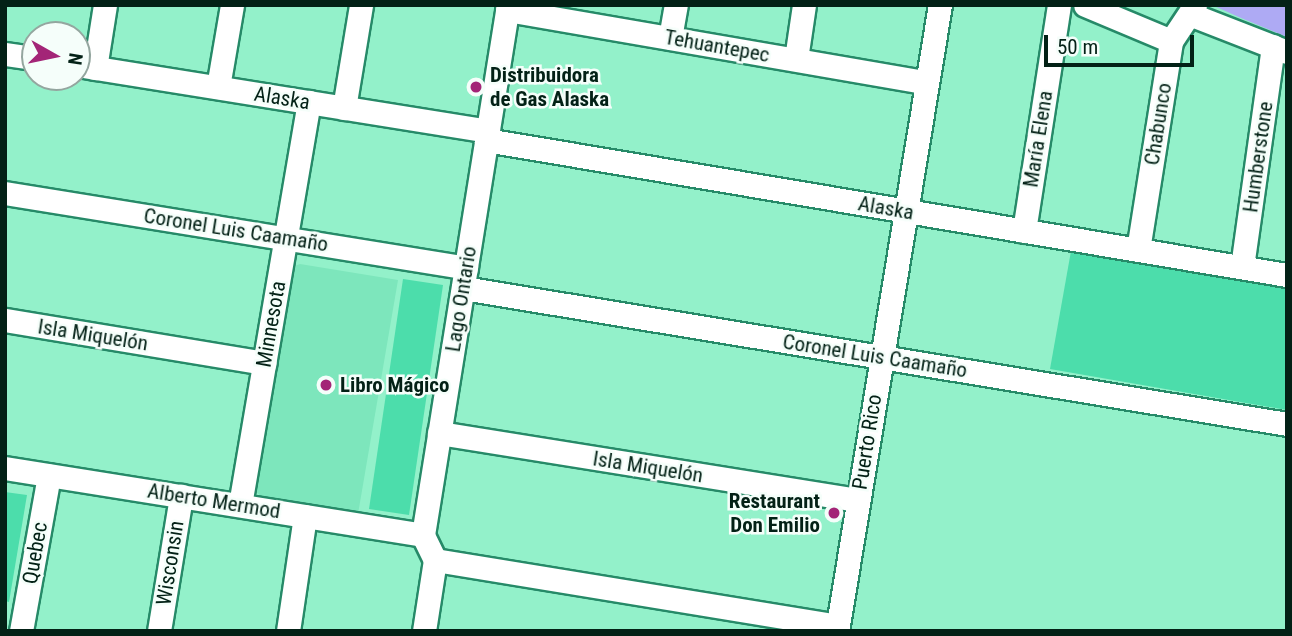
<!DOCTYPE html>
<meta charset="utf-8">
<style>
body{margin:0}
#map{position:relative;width:1292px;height:636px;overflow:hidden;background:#93f1ca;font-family:"Roboto Condensed",sans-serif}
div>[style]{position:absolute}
.built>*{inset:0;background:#7de6bc}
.green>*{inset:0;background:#4cddab}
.building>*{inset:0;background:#aeaaf4}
.roads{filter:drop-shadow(2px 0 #268a68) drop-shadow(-2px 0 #268a68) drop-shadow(0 2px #268a68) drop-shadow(0 -2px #268a68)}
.street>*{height:23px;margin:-11.5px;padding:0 11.5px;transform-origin:11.5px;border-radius:11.5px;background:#fff}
.dots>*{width:19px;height:19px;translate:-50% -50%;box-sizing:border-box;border:4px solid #f5fefa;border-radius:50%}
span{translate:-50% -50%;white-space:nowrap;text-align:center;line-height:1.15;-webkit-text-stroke:5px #f5fefa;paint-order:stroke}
.street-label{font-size:21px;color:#032116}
.poi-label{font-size:21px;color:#032116;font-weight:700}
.left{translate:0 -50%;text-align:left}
.right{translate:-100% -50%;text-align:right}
.frame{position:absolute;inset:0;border:7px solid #032116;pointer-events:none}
.north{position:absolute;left:21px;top:21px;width:70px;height:70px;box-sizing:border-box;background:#f5fefa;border:2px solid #94a69f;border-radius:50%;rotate:99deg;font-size:19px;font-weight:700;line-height:28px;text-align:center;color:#032116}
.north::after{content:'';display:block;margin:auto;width:24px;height:32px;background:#a32577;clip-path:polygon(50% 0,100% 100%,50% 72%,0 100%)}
.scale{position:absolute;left:1044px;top:35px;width:150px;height:32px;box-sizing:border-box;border:4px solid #032116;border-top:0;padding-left:9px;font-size:21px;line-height:24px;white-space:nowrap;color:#032116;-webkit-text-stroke:5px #f5fefa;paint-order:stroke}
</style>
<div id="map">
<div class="built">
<i style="clip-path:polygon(300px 264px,398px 280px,358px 514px,264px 499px,254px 490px,292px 267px)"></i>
</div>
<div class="green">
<i style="clip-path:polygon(1071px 251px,1287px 285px,1287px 410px,1050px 369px)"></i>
<i style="clip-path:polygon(403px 279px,443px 285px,409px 515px,369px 509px)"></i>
<i style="clip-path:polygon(5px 492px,27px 495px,9px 602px,5px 601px)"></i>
</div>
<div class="building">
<i style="clip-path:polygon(1212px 5px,1287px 5px,1287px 37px,1241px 18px)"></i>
</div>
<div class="roads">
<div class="street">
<i style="left:1085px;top:5px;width:93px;rotate:22.7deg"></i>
<i style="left:507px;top:10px;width:425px;rotate:9.8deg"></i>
<i style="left:1192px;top:15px;width:102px;rotate:21.3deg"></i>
<i style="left:670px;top:38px;width:34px;rotate:-80deg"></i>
<i style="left:5px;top:54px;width:30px;rotate:8deg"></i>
<i style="left:796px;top:59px;width:55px;rotate:-81.6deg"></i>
<i style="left:77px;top:65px;width:416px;rotate:9.1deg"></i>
<i style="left:95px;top:68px;width:64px;rotate:-81deg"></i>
<i style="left:218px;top:87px;width:83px;rotate:-80.3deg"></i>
<i style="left:344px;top:108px;width:104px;rotate:-80.6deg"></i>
<i style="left:486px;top:140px;width:812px;rotate:9.57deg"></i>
<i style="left:5px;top:193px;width:467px;rotate:9.2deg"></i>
<i style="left:1024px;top:231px;width:229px;rotate:-81.2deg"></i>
<i style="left:1138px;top:250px;width:212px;rotate:-81deg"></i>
<i style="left:1171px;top:41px;width:43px;rotate:-56.3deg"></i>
<i style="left:1242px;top:267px;width:223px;rotate:-82deg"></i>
<i style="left:463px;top:288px;width:835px;rotate:9.37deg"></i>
<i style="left:5px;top:320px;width:263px;rotate:9.4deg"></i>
<i style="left:439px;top:433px;width:424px;rotate:9.1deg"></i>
<i style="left:5px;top:468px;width:423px;rotate:9.1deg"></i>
<i style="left:240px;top:505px;width:409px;rotate:-80.3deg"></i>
<i style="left:435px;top:560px;width:408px;rotate:9.3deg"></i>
<i style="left:21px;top:631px;width:158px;rotate:-79.8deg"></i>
<i style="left:159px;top:631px;width:137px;rotate:-80.7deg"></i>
<i style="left:288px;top:631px;width:116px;rotate:-81.6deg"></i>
<i style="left:424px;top:631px;width:72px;rotate:-81.2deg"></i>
<i style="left:435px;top:560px;width:28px;rotate:-116deg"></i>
<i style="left:423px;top:535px;width:537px;rotate:-80.89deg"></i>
<i style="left:837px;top:631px;width:634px;rotate:-80.66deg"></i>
</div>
</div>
<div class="dots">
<i style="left:476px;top:87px;background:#a32577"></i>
<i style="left:326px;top:385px;background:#a32577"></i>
<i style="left:834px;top:513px;background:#a32577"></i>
</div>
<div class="street-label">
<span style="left:717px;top:46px;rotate:10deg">Tehuantepec</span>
<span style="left:282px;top:98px;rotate:9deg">Alaska</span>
<span style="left:1158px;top:124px;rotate:-81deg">Chabunco</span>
<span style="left:1038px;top:139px;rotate:-81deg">María Elena</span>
<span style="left:1258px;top:157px;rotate:-82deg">Humberstone</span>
<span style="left:886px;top:208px;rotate:10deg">Alaska</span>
<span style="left:236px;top:230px;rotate:9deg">Coronel Luis Caamaño</span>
<span style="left:461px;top:299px;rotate:-81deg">Lago Ontario</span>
<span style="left:271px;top:324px;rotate:-80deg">Minnesota</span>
<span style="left:93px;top:335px;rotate:9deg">Isla Miquelón</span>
<span style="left:875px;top:356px;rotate:9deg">Coronel Luis Caamaño</span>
<span style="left:867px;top:442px;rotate:-81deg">Puerto Rico</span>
<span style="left:648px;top:467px;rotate:9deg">Isla Miquelón</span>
<span style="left:214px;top:501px;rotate:9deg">Alberto Mermod</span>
<span style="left:35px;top:553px;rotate:-80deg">Quebec</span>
<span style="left:170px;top:563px;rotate:-81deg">Wisconsin</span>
</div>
<div class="poi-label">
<span class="left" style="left:490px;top:87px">Distribuidora<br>de Gas Alaska</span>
<span class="left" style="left:340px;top:385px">Libro Mágico</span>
<span class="right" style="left:820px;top:513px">Restaurant<br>Don Emilio</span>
</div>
<div class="frame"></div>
<div class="north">N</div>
<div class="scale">50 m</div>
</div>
